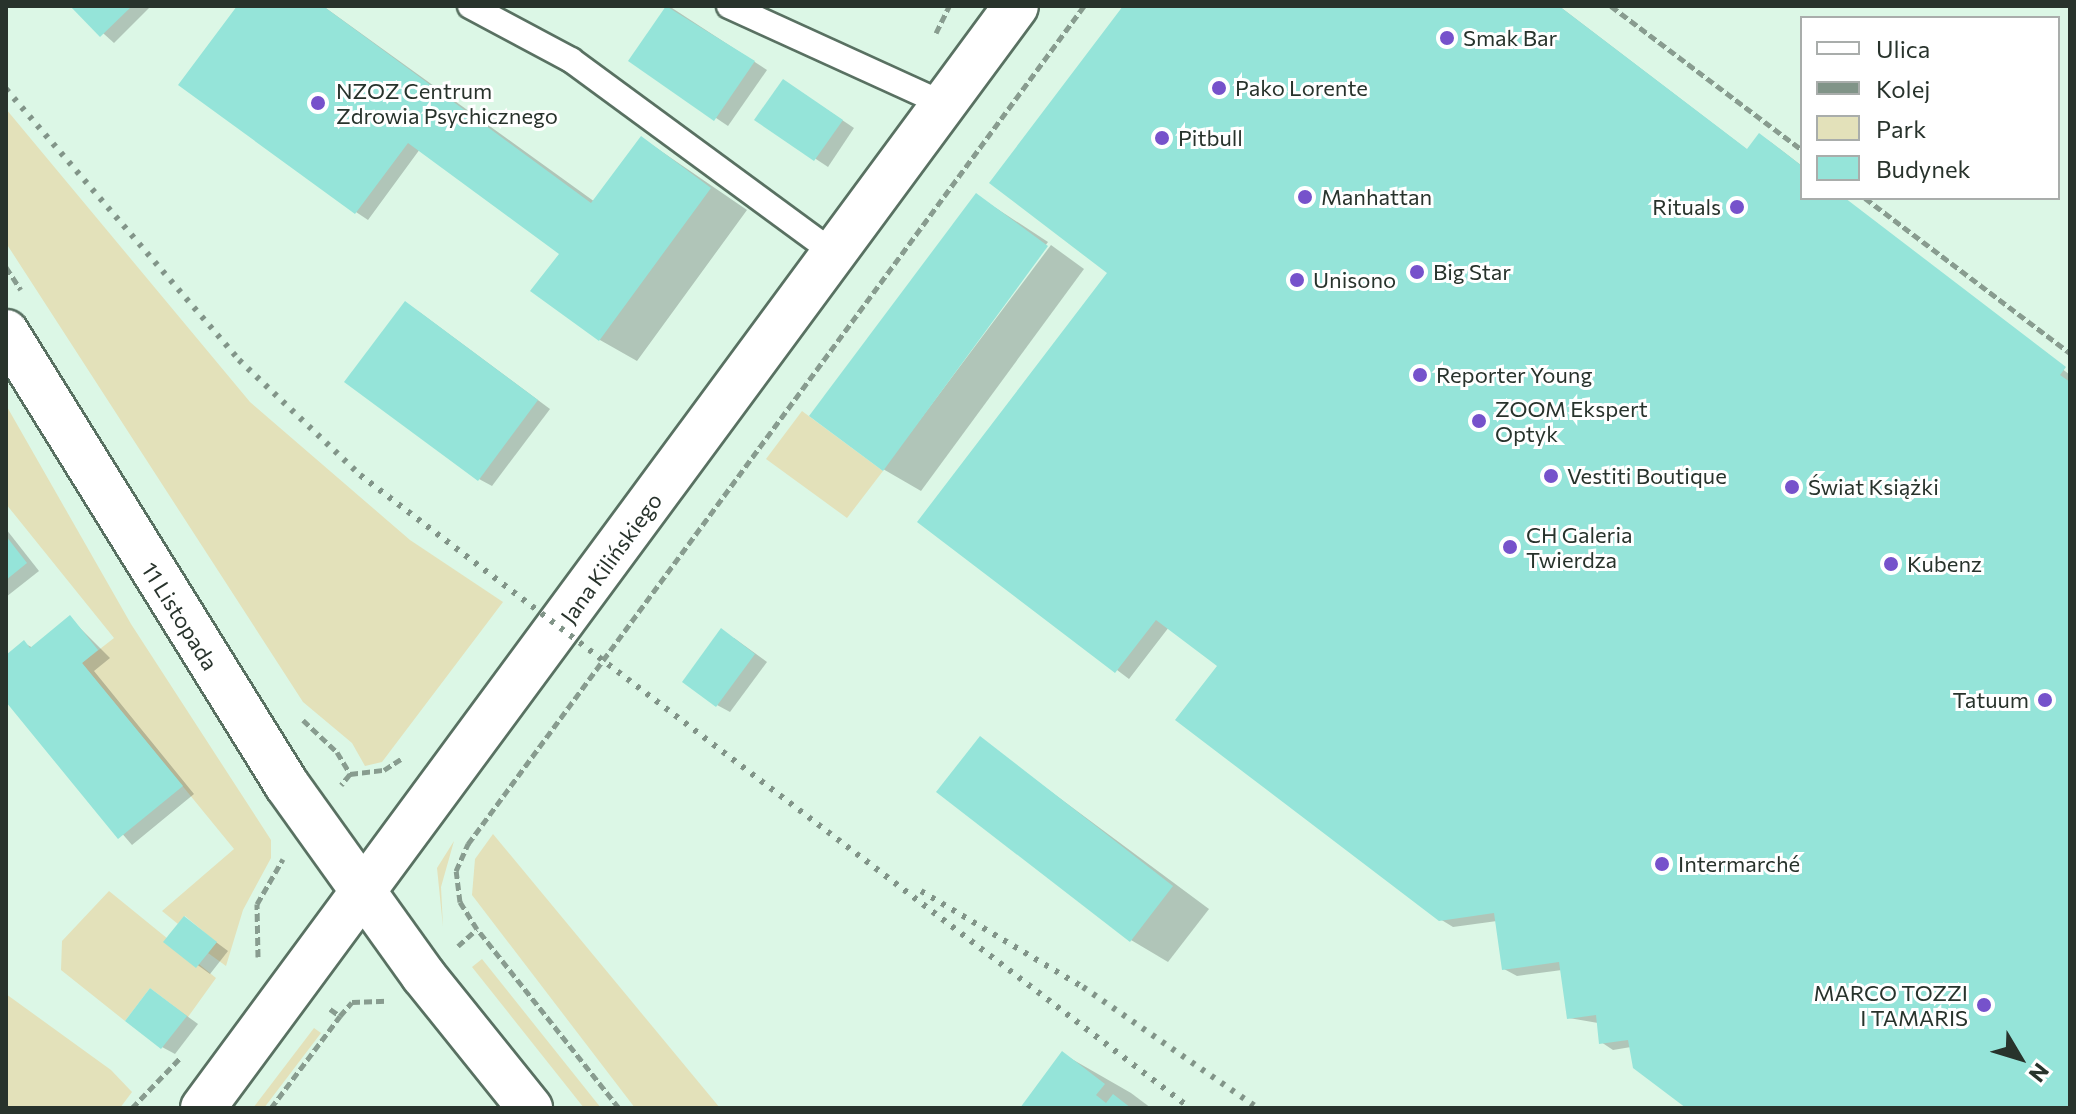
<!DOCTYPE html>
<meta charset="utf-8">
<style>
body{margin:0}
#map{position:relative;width:2076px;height:1114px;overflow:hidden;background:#dcf7e6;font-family:Commissioner,sans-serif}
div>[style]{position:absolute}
.green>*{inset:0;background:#e3e1ba}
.shadow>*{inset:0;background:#0003}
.building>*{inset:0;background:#95e4d9}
.path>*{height:5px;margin-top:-2.5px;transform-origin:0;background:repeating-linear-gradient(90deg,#889c8f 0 8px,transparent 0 12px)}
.roads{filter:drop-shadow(2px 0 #597162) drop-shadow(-2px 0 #597162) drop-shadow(0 2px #597162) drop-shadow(0 -2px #597162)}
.service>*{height:24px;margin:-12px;padding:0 12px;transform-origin:12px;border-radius:12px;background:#fff}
.tertiary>*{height:44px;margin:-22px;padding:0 22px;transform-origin:22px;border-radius:22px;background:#fff}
.rail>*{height:6px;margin-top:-3px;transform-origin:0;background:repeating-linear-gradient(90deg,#819488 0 4px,transparent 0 12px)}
.dots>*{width:22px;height:22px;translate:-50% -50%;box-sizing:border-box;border:4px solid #fff;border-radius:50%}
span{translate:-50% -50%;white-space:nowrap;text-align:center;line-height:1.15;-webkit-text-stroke:6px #fff;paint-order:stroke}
.poi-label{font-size:22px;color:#28332c}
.left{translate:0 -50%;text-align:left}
.right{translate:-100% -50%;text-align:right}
.street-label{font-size:22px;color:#28332c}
.frame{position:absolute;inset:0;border:8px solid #28332c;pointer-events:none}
.legend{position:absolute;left:1800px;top:16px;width:260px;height:184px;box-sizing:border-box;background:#fff;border:2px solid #a9adab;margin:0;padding:10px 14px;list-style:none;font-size:24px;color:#28332c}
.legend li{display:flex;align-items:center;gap:16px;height:40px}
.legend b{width:40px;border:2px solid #a9adab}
.north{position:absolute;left:1980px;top:1018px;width:80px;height:80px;-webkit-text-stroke:6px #fff;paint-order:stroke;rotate:128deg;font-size:22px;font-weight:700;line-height:32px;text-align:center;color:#28332c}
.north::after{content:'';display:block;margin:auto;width:28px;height:36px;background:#28332c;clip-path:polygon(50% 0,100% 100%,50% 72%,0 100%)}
</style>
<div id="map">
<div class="green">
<i style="clip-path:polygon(6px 109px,250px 402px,410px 540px,503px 602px,382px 762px,365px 766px,352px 743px,303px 702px,6px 243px)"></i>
<i style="clip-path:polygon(6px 405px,131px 624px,271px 840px,271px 858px,243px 910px,226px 966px,208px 953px,216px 942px,185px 916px,178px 924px,162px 911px,234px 849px,82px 663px,114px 638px,6px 504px)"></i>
<i style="clip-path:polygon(802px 411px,883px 471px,847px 518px,766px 459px)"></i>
<i style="clip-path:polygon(493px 834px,720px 1108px,635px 1108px,472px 895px,475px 859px)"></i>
<i style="clip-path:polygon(454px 841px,441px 887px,443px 927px,437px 868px)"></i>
<i style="clip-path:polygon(109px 891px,216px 978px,188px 1017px,150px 988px,125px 1021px,61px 970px,62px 941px)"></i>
<i style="clip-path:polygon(482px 959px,601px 1108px,584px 1108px,472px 967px)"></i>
<i style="clip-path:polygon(6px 994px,111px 1070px,132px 1092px,120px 1108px,6px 1108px)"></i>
<i style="clip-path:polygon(314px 1028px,321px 1033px,264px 1108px,253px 1108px)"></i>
</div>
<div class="shadow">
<i style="clip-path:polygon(73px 6px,151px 6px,114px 43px)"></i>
<i style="clip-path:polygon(239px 6px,323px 6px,595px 202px,642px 138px,747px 210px,637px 361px,600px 340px,561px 254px,420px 149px,368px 220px,356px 212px)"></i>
<i style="clip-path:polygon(669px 6px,767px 70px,728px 126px,631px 61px)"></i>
<i style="clip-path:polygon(1126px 6px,1559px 6px,1749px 151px,1760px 135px,1772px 143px,1802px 166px,1802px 198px,1843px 198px,2070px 375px,2070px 1108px,1689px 1108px,1631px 1047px,1613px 1050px,1601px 1042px,1598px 1023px,1569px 1018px,1562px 970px,1517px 976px,1504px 969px,1497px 921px,1453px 927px,1440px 919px,1219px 666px,1169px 627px,1129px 679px,920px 522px,1109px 273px)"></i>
<i style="clip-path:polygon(796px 89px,854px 128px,828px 167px,757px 120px)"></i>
<i style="clip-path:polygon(976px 195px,1048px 242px,882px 468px)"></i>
<i style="clip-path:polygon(1051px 245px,1084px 269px,921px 491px,883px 469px)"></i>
<i style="clip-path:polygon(418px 311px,550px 409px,492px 486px,479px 479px)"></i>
<i style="clip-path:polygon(6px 529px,39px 571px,6px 597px)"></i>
<i style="clip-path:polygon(70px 618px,110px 658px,94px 671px,194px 794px,132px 845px,6px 699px,6px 657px,24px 643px,33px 648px)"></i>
<i style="clip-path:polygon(734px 638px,767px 662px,730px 712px,717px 705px)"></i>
<i style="clip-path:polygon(980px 739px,1209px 909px,1168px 962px,1131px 940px)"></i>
<i style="clip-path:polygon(185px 919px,228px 951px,210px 974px,166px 942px)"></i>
<i style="clip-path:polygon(151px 990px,198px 1024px,175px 1054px,162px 1047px)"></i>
<i style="clip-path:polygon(1063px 1054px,1131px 1093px,1151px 1108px,1022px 1108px)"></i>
</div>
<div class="building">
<i style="clip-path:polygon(70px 6px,132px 6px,100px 37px)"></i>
<i style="clip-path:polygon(237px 6px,323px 6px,591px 203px,641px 136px,711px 188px,599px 341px,530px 291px,559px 254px,408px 143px,355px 214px,178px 85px)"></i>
<i style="clip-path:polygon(666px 6px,755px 61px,714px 121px,628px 61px)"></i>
<i style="clip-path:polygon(1123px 6px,1559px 6px,1747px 149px,1759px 133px,1802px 166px,1802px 198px,1845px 198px,2066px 367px,2060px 375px,2070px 382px,2070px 1108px,1686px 1108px,1633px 1068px,1628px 1040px,1599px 1044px,1596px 1015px,1567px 1019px,1559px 962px,1502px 970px,1494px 913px,1439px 921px,1175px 720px,1217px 666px,1156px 620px,1115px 673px,917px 522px,1107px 273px,989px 183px)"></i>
<i style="clip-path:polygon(783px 79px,843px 120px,814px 161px,754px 120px)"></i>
<i style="clip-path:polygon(976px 193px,1048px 246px,883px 471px,809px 416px)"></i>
<i style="clip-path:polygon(405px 301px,538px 400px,478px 481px,344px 382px)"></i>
<i style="clip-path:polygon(6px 536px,27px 563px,6px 580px)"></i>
<i style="clip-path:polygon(70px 615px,98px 650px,82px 663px,183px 786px,118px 839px,6px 702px,6px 655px,24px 640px,30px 648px)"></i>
<i style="clip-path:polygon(721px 628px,755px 654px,716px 707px,682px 682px)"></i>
<i style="clip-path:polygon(980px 736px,1173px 886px,1130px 942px,936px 792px)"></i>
<i style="clip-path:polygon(184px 916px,217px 942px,196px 968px,163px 942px)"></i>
<i style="clip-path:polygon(150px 988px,187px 1016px,161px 1049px,125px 1021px)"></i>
<i style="clip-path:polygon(1062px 1051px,1105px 1084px,1096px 1095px,1106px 1103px,1113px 1094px,1131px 1108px,1020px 1108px)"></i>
</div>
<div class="path">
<i style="left:1611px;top:6px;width:239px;rotate:37deg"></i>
<i style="left:936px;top:33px;width:30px;rotate:-64deg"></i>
<i style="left:1865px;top:198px;width:257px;rotate:37.1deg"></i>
<i style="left:6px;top:267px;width:27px;rotate:57deg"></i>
<i style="left:303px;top:720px;width:47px;rotate:43.3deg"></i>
<i style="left:337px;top:752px;width:26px;rotate:59deg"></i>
<i style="left:350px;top:774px;width:14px;rotate:129deg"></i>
<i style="left:350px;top:774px;width:34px;rotate:-7deg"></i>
<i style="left:384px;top:770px;width:20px;rotate:-33deg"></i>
<i style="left:458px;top:946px;width:25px;rotate:-42deg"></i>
<i style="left:258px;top:957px;width:53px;rotate:-91.1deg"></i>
<i style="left:257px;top:904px;width:52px;rotate:-60deg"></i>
<i style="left:330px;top:1009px;width:12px;rotate:35deg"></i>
<i style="left:340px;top:1016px;width:18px;rotate:-49deg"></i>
<i style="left:352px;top:1002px;width:35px;rotate:-2deg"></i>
<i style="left:132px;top:1108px;width:71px;rotate:-46.1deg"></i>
<i style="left:271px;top:1108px;width:115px;rotate:-53.1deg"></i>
<i style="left:619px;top:1108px;width:228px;rotate:-128.4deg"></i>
<i style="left:477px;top:929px;width:32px;rotate:-122deg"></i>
<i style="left:460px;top:902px;width:31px;rotate:-97deg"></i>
<i style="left:456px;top:871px;width:30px;rotate:-66deg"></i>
<i style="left:468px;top:844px;width:1040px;rotate:-53.68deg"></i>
</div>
<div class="roads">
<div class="service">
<i style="left:470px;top:6px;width:115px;rotate:28.1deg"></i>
<i style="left:571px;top:60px;width:326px;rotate:36.3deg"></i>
<i style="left:729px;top:6px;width:236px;rotate:24.5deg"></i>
</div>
<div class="tertiary">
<i style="left:6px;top:332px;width:533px;rotate:58.19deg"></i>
<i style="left:287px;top:785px;width:234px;rotate:54.4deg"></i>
<i style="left:423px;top:975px;width:171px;rotate:51.2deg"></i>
<i style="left:203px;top:1108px;width:1369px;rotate:-53.58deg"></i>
</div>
</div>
<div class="rail">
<i style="left:6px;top:89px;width:357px;rotate:49.3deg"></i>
<i style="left:239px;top:360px;width:167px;rotate:43.5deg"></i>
<i style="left:360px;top:475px;width:1044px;rotate:37.33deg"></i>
<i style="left:921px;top:891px;width:188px;rotate:30.7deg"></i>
<i style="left:1083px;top:987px;width:213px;rotate:34.7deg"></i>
</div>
<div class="dots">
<i style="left:1447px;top:38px;background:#7652cb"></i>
<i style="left:1219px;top:88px;background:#7652cb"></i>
<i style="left:318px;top:103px;background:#7652cb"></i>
<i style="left:1162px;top:138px;background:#7652cb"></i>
<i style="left:1305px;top:197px;background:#7652cb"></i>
<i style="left:1737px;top:207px;background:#7652cb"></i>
<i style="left:1417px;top:272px;background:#7652cb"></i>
<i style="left:1297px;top:280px;background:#7652cb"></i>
<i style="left:1420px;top:375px;background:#7652cb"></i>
<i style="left:1479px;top:421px;background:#7652cb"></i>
<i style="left:1551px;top:476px;background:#7652cb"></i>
<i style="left:1792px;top:487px;background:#7652cb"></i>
<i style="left:1510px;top:547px;background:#7652cb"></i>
<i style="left:1891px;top:564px;background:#7652cb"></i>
<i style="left:2045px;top:700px;background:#7652cb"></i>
<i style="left:1662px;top:864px;background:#7652cb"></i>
<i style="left:1984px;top:1005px;background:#7652cb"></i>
</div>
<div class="poi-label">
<span class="left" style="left:1463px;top:38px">Smak Bar</span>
<span class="left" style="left:1235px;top:88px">Pako Lorente</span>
<span class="left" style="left:336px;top:103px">NZOZ Centrum<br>Zdrowia Psychicznego</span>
<span class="left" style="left:1178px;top:138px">Pitbull</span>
<span class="left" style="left:1321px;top:197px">Manhattan</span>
<span class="right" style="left:1721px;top:207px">Rituals</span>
<span class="left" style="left:1433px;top:272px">Big Star</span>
<span class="left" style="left:1313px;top:280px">Unisono</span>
<span class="left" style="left:1436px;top:375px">Reporter Young</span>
<span class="left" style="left:1495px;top:421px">ZOOM Ekspert<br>Optyk</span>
<span class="left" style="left:1567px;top:476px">Vestiti Boutique</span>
<span class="left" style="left:1808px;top:487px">Świat Książki</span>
<span class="left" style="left:1526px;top:547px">CH Galeria<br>Twierdza</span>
<span class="left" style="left:1907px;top:564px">Kubenz</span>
<span class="right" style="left:2029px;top:700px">Tatuum</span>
<span class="left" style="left:1678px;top:864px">Intermarché</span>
<span class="right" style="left:1968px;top:1005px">MARCO TOZZI<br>I TAMARIS</span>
</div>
<div class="street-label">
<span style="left:611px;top:558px;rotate:-54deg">Jana Kilińskiego</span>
<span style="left:180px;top:616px;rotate:58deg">11 Listopada</span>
</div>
<div class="frame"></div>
<ul class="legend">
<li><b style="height:10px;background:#fff"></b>Ulica</li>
<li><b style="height:10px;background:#819488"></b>Kolej</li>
<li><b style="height:22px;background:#e3e1ba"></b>Park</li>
<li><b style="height:22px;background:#95e4d9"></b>Budynek</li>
</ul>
<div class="north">N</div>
</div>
